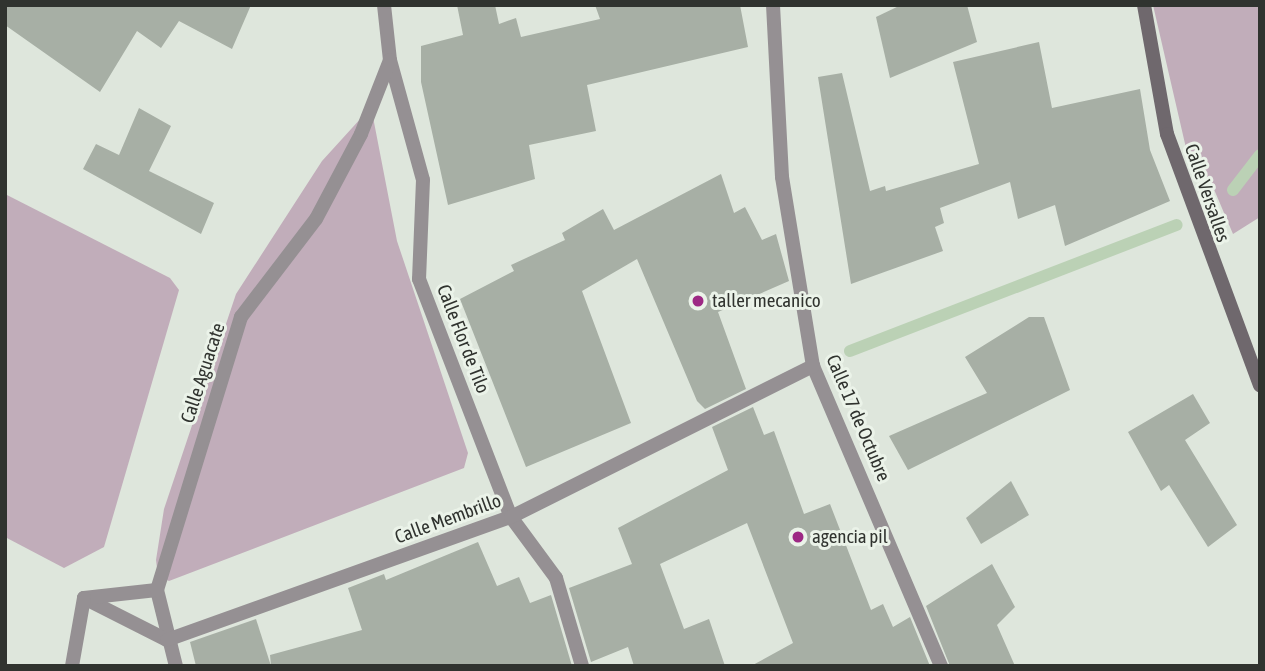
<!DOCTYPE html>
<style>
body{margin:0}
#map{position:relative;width:1265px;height:671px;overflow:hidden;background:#dee6dc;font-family:"Asap Condensed",sans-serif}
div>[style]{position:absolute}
.green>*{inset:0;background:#c1adba}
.stream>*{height:12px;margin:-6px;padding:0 6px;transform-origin:6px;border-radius:6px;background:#bbd1b5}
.building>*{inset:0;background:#a7afa5}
.street>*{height:14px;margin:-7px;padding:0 7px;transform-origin:7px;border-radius:7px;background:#959093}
.secondary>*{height:14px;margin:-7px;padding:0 7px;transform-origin:7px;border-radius:7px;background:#6f686d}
.dots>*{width:19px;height:19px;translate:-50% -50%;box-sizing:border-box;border:4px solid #ebf3e9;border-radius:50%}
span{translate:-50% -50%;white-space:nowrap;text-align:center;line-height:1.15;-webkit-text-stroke:6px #ebf3e9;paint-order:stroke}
.street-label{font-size:19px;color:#30332f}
.poi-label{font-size:19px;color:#30332f}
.left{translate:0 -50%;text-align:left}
.frame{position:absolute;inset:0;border:7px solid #30332f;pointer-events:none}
</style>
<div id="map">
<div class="green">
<i style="clip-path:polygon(1153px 5px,1260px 5px,1260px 217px,1233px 234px,1213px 187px,1189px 161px)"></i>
<i style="clip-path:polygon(362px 117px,373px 117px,397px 241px,468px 453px,464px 468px,169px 581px,158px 576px,156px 560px,164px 509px,236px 294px,322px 161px)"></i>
<i style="clip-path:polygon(5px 194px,170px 278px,179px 290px,104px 547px,64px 568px,5px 537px)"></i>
</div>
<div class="stream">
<i style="left:1233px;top:190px;width:44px;rotate:-52.4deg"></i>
<i style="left:850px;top:351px;width:350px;rotate:-21.1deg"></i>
</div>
<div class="building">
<i style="clip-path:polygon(5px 5px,251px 5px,232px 49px,179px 21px,161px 48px,137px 31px,100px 92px,5px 25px)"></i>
<i style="clip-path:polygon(457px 5px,495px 5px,499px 24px,516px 18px,521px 37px,600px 19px,595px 5px,740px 5px,748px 47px,587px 85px,596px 131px,529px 145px,535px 179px,448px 205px,421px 82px,421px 46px,463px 35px)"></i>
<i style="clip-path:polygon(901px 5px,967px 5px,977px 42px,890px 78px,876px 17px)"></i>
<i style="clip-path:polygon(1039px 42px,1052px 108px,1140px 89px,1150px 150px,1170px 201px,1065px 246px,1055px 205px,1018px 219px,1010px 182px,940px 208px,944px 223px,935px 227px,943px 251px,851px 284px,818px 77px,842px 73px,870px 191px,885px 186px,886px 191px,979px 164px,953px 62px)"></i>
<i style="clip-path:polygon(139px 108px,171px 126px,149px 171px,214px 203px,201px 234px,83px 169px,96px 144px,119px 155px)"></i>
<i style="clip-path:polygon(721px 174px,734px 213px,745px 207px,762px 240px,776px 234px,789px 281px,718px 312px,746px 389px,705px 409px,697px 401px,637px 259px,582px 291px,631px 423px,526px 467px,460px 299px,514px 271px,511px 265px,565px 240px,562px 233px,603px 209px,614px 230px)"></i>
<i style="clip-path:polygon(1029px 317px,1044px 317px,1070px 390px,908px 470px,889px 436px,987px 393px,965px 357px)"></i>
<i style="clip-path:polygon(1193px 394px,1210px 423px,1185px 440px,1237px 525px,1208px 547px,1169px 485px,1161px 491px,1128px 432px)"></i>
<i style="clip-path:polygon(753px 407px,764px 435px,774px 431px,804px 514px,830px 504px,871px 610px,883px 604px,893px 627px,910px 617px,930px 666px,751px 666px,793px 643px,747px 523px,660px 564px,684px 629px,709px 619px,725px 666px,634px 666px,628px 647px,591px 662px,569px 588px,632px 564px,618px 528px,728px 470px,712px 427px)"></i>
<i style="clip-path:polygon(1011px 481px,1029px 515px,981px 544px,966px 518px)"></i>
<i style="clip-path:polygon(478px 542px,497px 586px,519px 577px,530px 603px,551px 595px,572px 666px,271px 666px,270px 655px,362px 630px,348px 588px,384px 574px,386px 580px)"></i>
<i style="clip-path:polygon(992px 564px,1015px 607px,997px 625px,1015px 666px,950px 666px,926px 606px)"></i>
<i style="clip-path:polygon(256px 619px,271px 666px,196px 666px,190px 642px)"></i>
</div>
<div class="street">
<i style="left:384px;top:5px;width:55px;rotate:83.8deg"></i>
<i style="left:390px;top:60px;width:124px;rotate:74.6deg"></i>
<i style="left:423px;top:180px;width:99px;rotate:92.3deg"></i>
<i style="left:419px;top:279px;width:255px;rotate:68.9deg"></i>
<i style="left:511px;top:517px;width:76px;rotate:53.6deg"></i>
<i style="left:556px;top:578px;width:92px;rotate:73.5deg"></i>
<i style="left:773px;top:5px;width:172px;rotate:87deg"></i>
<i style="left:782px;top:177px;width:192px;rotate:80.7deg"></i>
<i style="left:813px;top:366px;width:326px;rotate:66.9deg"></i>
<i style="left:157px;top:590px;width:78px;rotate:76deg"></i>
<i style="left:84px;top:598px;width:93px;rotate:26.8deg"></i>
<i style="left:167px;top:640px;width:365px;rotate:-19.7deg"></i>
<i style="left:511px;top:517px;width:338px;rotate:-26.6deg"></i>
<i style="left:84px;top:598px;width:73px;rotate:-6.3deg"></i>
<i style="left:157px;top:590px;width:286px;rotate:-72.9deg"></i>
<i style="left:241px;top:317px;width:123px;rotate:-52.6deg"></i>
<i style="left:316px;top:219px;width:96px;rotate:-62.1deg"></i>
<i style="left:361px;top:134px;width:79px;rotate:-68.6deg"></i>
<i style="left:72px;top:666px;width:69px;rotate:-80deg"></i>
</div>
<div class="secondary">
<i style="left:1144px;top:5px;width:131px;rotate:79.9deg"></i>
<i style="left:1167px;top:134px;width:268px;rotate:69.7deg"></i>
</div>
<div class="dots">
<i style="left:698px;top:301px;background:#9d2984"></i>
<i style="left:798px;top:537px;background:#9d2984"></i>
</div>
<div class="street-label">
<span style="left:1207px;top:193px;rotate:71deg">Calle Versalles</span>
<span style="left:463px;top:339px;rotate:69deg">Calle Flor de Tilo</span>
<span style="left:203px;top:373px;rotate:-72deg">Calle Aguacate</span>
<span style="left:858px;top:418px;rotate:67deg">Calle 17 de Octubre</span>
<span style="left:448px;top:519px;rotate:-20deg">Calle Membrillo</span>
</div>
<div class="poi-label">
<span class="left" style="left:712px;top:301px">taller mecanico</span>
<span class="left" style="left:812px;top:537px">agencia pil</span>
</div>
<div class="frame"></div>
</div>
